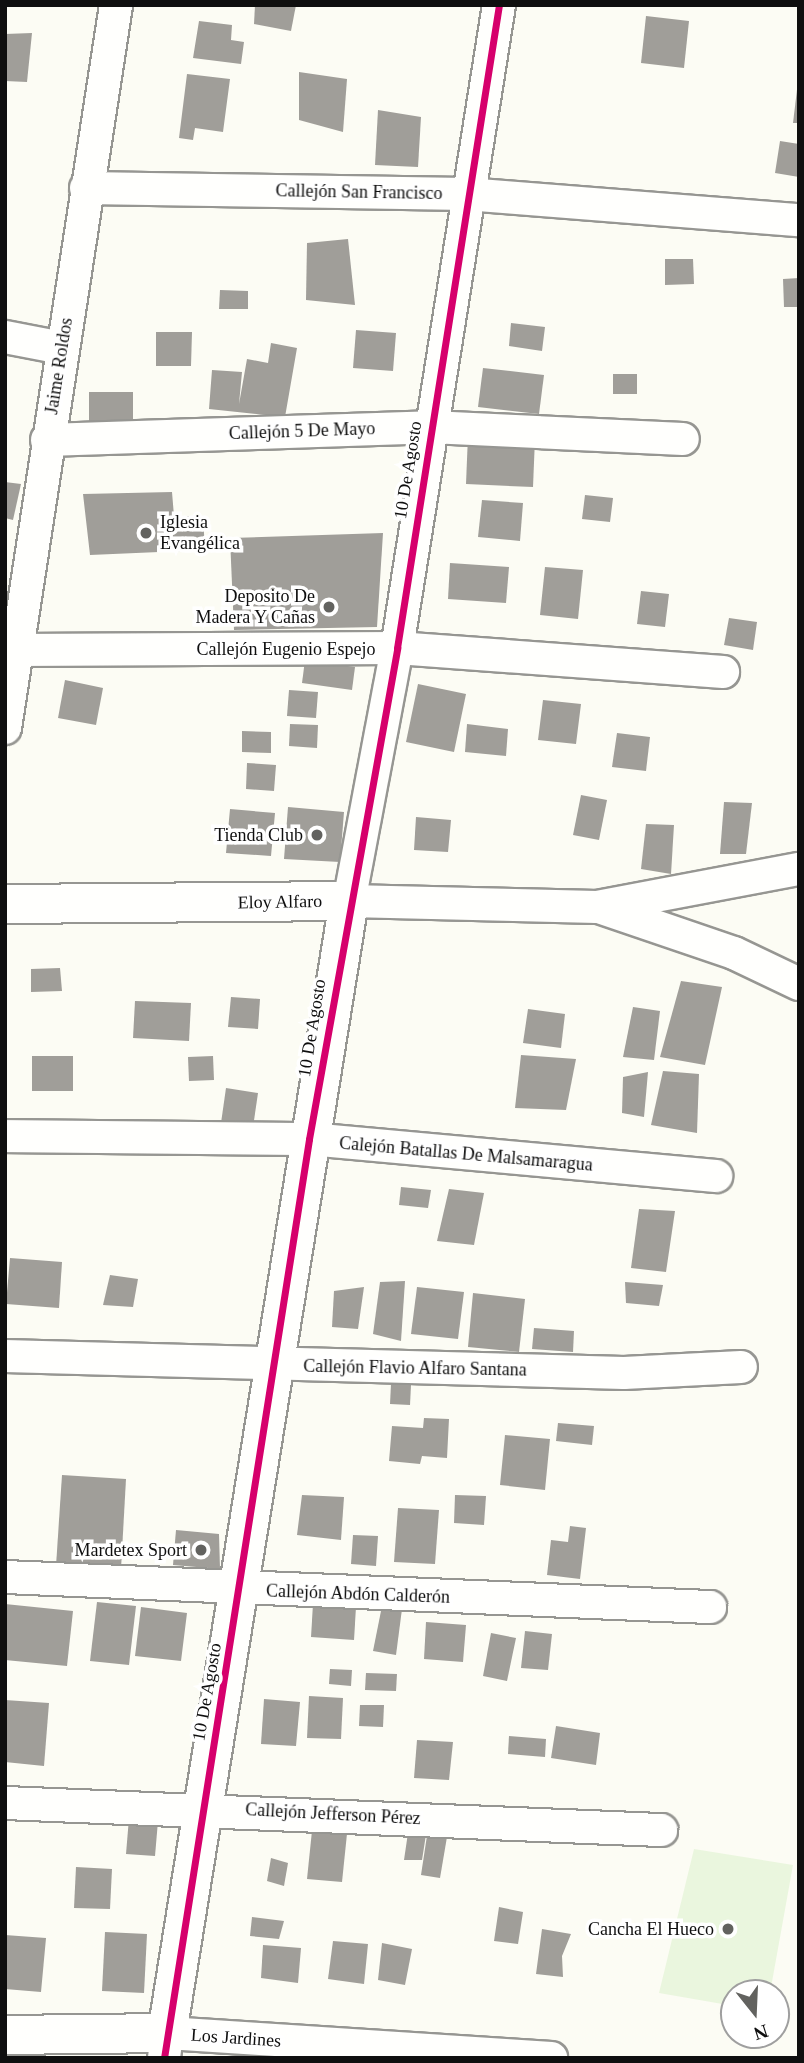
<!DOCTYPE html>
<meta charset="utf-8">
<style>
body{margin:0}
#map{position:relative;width:804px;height:2063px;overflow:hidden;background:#fcfcf4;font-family:Georgia,serif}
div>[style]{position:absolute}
.pitch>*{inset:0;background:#eaf6de}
.building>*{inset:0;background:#a09e99}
.roads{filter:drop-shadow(2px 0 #969692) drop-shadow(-2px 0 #969692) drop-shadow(0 2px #969692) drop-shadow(0 -2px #969692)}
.minor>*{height:32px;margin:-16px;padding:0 16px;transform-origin:16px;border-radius:16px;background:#fffffd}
.tertiary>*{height:38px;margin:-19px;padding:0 19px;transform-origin:19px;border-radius:19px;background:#fffffd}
.cycleway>*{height:7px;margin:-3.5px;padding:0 3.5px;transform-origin:3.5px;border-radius:3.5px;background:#d6006c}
.dots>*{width:19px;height:19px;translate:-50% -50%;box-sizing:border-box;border:4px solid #fff;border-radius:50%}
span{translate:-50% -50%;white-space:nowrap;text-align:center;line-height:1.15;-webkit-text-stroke:7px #fff;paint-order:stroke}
.street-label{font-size:18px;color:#0f0f0f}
.poi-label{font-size:18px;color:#0f0f0f}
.left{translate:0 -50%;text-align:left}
.right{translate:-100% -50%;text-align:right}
.frame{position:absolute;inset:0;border:7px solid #0f0f0f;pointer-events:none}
.north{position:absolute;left:720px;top:1979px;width:70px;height:70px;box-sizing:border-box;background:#fff;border:2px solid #9f9f9f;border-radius:50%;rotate:162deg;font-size:19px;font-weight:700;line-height:28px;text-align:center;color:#0f0f0f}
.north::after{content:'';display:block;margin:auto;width:24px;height:32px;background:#62625f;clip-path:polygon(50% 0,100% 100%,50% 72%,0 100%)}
</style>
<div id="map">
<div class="pitch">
<i style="clip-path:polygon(694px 1849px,793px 1865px,770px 1993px,734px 1993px,734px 2006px,659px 1993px)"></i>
</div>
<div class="building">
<i style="clip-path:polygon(255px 5px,296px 5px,291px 31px,254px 24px)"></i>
<i style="clip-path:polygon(646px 16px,689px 21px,684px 68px,641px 63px)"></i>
<i style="clip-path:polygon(199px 21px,232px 25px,231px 40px,244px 42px,241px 64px,193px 58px)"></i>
<i style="clip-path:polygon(32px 33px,27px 82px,5px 81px,5px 34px)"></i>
<i style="clip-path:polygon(299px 72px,347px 79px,343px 132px,299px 120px)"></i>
<i style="clip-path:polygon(799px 73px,799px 123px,793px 123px)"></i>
<i style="clip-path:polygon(187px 74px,230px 79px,223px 132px,195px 128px,193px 140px,179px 138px)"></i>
<i style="clip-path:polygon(378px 110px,421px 117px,418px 167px,375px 165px)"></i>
<i style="clip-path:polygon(780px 141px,799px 144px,799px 177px,775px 173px)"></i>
<i style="clip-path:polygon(348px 239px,355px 305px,306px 300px,307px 243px)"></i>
<i style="clip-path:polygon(665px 259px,693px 259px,694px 284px,665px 285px)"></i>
<i style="clip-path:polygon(799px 278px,799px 307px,784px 307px,783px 279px)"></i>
<i style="clip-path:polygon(220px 290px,248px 291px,248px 309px,219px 309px)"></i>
<i style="clip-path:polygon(511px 323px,545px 327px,542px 351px,509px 346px)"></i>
<i style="clip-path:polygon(356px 330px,396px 333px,393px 371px,353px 368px)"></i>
<i style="clip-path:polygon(156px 332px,192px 332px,191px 366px,156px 366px)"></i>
<i style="clip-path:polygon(271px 343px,297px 348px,285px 417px,209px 409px,212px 370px,242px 372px,239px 404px,247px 359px,268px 363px)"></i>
<i style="clip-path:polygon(483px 368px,544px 375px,539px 414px,478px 407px)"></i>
<i style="clip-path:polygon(613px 374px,637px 374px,637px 394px,613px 394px)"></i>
<i style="clip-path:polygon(89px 392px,133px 392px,133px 423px,89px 422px)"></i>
<i style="clip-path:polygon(468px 435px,535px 438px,533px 487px,466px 484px)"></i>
<i style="clip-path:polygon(5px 482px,21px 484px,13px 520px,5px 518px)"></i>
<i style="clip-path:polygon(172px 492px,174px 516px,203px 516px,205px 550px,90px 555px,83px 494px)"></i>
<i style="clip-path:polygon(585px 495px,613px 498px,610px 522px,582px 519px)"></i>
<i style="clip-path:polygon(482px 500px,523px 503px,520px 541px,478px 537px)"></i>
<i style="clip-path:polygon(383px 533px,377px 627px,234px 630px,230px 538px)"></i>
<i style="clip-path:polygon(450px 563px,509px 567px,506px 603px,448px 599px)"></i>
<i style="clip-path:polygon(545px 567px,583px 570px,578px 619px,540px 615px)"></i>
<i style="clip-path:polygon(641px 591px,669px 594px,665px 627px,637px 624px)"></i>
<i style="clip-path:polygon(729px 618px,757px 622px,753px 650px,724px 645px)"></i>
<i style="clip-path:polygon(305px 660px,355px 667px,352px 690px,302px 683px)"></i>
<i style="clip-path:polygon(65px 680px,103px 688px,96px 725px,58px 718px)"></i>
<i style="clip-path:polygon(418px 684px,466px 694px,454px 752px,406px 742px)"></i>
<i style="clip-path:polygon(289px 690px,318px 692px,316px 718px,287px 716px)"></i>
<i style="clip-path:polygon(543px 700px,581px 704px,576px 744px,538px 740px)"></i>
<i style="clip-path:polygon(290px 724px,318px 725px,317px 748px,289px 746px)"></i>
<i style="clip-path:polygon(467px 724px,508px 729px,506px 756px,465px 752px)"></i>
<i style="clip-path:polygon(242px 731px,271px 732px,271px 753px,242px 752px)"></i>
<i style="clip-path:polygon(617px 733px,650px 737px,646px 771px,612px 767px)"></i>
<i style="clip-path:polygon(247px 763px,276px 765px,274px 791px,246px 789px)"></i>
<i style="clip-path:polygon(581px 795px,607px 800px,599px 840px,573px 835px)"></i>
<i style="clip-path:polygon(724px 802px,752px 803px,746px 854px,720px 854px)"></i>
<i style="clip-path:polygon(288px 807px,344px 812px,340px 862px,284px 859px)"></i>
<i style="clip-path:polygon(230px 809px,275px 813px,271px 856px,226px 853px)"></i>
<i style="clip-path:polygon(416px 817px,451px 820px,448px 852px,414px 850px)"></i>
<i style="clip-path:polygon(646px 824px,674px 825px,671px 874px,641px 869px)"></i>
<i style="clip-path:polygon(60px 968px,62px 991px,31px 992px,31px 969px)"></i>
<i style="clip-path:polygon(681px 981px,722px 987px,705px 1065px,660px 1057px)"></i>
<i style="clip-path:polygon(231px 997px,260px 999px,258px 1029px,228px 1027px)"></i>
<i style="clip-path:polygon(135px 1001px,191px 1003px,189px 1041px,133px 1038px)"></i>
<i style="clip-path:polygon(633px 1007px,660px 1011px,654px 1060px,623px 1057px)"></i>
<i style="clip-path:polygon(528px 1009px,565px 1014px,561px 1048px,523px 1043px)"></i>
<i style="clip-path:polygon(521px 1055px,576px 1059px,566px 1110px,515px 1108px)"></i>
<i style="clip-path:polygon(32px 1056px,73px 1056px,73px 1091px,32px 1091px)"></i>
<i style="clip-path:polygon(213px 1056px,214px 1080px,189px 1081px,188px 1057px)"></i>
<i style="clip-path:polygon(663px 1071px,699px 1074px,697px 1133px,651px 1125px)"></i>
<i style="clip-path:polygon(648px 1072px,644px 1117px,622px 1113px,623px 1077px)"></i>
<i style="clip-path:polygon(226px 1088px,258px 1093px,252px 1134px,220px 1130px)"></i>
<i style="clip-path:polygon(401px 1187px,431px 1190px,428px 1208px,399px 1205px)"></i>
<i style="clip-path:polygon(449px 1189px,484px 1193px,474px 1245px,437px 1241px)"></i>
<i style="clip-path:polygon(639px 1209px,675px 1211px,666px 1272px,631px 1268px)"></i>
<i style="clip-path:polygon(10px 1258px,62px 1262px,59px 1308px,6px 1304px)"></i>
<i style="clip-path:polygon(110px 1275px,138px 1279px,133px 1307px,103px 1305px)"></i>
<i style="clip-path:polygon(405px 1281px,401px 1341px,373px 1334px,380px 1282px)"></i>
<i style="clip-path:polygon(625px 1282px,663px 1285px,659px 1306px,626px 1303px)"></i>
<i style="clip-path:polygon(364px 1287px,358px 1329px,332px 1327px,334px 1291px)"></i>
<i style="clip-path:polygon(417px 1287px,464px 1292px,458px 1339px,411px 1334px)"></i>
<i style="clip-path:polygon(473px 1293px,525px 1299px,519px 1352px,468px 1347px)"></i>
<i style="clip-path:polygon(534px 1328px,574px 1331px,573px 1352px,532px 1349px)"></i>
<i style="clip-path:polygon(391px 1384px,411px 1385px,410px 1405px,390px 1404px)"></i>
<i style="clip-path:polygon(424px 1418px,449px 1419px,447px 1458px,422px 1456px,420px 1464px,389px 1461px,392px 1426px,423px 1428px)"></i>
<i style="clip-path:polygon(558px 1423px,594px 1426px,592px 1445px,556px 1441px)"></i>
<i style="clip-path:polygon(505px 1435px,550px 1439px,545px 1490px,500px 1485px)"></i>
<i style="clip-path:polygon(62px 1475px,126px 1479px,121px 1569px,56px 1566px)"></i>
<i style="clip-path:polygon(302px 1495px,344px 1497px,341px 1540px,297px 1535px)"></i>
<i style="clip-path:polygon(455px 1495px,486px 1496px,484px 1525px,454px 1523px)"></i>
<i style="clip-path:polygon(398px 1508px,439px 1510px,435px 1564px,394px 1562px)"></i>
<i style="clip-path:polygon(570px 1526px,586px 1528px,580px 1579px,547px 1575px,551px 1540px,568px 1542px)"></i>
<i style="clip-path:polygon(176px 1530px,219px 1534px,220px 1569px,173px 1565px)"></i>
<i style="clip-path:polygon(353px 1535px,378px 1536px,376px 1566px,351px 1564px)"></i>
<i style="clip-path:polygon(97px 1602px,136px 1606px,129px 1665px,90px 1661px)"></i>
<i style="clip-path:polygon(5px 1604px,73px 1611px,67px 1666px,5px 1660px)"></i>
<i style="clip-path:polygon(313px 1604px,356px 1607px,354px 1640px,311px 1637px)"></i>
<i style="clip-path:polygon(382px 1606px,402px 1609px,396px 1655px,373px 1651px)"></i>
<i style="clip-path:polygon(141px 1607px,187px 1613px,181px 1661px,135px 1656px)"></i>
<i style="clip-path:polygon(426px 1622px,466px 1625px,463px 1662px,424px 1659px)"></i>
<i style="clip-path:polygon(525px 1631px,552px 1634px,548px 1670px,521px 1668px)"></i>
<i style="clip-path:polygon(491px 1633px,516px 1638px,507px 1681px,483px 1676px)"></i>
<i style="clip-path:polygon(330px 1669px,352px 1670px,351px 1686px,329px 1684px)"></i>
<i style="clip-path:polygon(366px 1673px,397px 1674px,396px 1691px,365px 1690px)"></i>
<i style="clip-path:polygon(309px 1696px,343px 1698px,341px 1739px,307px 1738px)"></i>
<i style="clip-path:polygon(264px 1699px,300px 1702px,296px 1746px,261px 1744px)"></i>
<i style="clip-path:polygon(5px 1700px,49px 1703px,44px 1766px,5px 1762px)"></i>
<i style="clip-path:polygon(360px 1705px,384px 1705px,383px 1727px,359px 1726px)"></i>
<i style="clip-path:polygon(556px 1726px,600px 1733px,596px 1765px,551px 1758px)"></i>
<i style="clip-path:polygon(509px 1736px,546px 1739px,545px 1757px,508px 1754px)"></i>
<i style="clip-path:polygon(417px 1740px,453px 1742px,449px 1780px,414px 1778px)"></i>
<i style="clip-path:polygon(129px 1818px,158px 1821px,155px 1856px,126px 1854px)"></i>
<i style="clip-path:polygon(313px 1821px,348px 1824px,342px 1882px,307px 1879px)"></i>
<i style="clip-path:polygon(409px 1826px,427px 1828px,422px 1860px,404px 1860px)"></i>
<i style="clip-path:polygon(428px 1829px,448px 1831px,440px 1878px,421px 1875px)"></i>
<i style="clip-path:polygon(271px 1858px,288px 1863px,284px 1886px,267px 1881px)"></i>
<i style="clip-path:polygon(76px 1867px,112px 1869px,110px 1909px,74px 1908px)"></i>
<i style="clip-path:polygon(499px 1907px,523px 1912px,518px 1944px,494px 1941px)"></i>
<i style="clip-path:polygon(252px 1917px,284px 1921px,279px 1939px,250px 1936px)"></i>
<i style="clip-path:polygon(542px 1929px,571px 1934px,562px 1956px,563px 1977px,536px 1974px)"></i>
<i style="clip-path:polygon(105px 1932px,147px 1934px,144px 1993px,102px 1991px)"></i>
<i style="clip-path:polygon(5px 1935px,46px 1938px,41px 1992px,5px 1989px)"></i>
<i style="clip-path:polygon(333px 1941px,368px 1944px,364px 1984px,328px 1979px)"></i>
<i style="clip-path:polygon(382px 1943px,412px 1949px,405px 1985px,378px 1980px)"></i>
<i style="clip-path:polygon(263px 1945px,301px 1948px,298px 1983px,261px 1978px)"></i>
</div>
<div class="roads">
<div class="minor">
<i style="left:499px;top:5px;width:651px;rotate:99.01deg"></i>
<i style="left:397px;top:648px;width:258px;rotate:100.7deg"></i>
<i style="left:349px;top:901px;width:248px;rotate:1.4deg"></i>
<i style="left:597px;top:907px;width:206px;rotate:-10.7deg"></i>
<i style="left:86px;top:188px;width:380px;rotate:0.9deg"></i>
<i style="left:466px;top:194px;width:334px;rotate:4.5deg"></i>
<i style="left:5px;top:337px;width:58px;rotate:10.9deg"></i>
<i style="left:47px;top:440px;width:383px;rotate:-1.9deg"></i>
<i style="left:430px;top:427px;width:253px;rotate:2.7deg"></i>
<i style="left:16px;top:650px;width:381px;rotate:-0.3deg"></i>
<i style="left:397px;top:648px;width:327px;rotate:4.2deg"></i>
<i style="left:5px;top:728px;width:731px;rotate:-81.27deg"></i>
<i style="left:602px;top:908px;width:139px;rotate:18.8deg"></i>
<i style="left:734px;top:953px;width:72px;rotate:25.5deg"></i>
<i style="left:5px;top:1136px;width:304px;rotate:0.6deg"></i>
<i style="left:309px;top:1139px;width:409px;rotate:5.2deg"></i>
<i style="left:5px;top:1356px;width:619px;rotate:1.57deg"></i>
<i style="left:624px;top:1373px;width:117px;rotate:-2.9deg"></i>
<i style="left:5px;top:1577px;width:706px;rotate:2.44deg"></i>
<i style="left:5px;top:1803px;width:657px;rotate:2.36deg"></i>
<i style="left:164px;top:2058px;width:25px;rotate:-83deg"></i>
<i style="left:167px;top:2033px;width:385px;rotate:3.7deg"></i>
</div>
<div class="tertiary">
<i style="left:5px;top:904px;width:344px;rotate:-0.5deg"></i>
<i style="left:349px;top:901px;width:1147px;rotate:99.13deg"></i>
<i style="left:167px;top:2033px;width:162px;rotate:179.3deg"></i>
</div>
</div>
<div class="cycleway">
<i style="left:164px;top:2058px;width:930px;rotate:-81.03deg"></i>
<i style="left:309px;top:1139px;width:499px;rotate:-79.8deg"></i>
<i style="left:397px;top:648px;width:651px;rotate:-80.99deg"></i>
</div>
<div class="dots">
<i style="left:146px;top:533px;background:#62625f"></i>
<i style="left:329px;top:607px;background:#62625f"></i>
<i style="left:317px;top:835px;background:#62625f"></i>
<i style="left:201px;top:1550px;background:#62625f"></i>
<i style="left:728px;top:1929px;background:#62625f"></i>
</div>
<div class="street-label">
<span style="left:359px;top:192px;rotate:1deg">Callejón San Francisco</span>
<span style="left:59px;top:366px;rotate:-81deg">Jaime Roldos</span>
<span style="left:302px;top:431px;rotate:-2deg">Callejón 5 De Mayo</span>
<span style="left:408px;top:470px;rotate:-81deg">10 De Agosto</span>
<span style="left:286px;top:649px">Callejón Eugenio Espejo</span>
<span style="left:280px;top:902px;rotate:-1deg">Eloy Alfaro</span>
<span style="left:312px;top:1028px;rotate:-81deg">10 De Agosto</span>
<span style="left:466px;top:1154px;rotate:5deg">Calejón Batallas De Malsamaragua</span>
<span style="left:415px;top:1368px;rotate:1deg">Callejón Flavio Alfaro Santana</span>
<span style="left:358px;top:1594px;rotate:2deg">Callejón Abdón Calderón</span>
<span style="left:207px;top:1692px;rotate:-80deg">10 De Agosto</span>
<span style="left:333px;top:1814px;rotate:3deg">Callejón Jefferson Pérez</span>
<span style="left:236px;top:2038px;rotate:4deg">Los Jardines</span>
</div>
<div class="poi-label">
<span class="left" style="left:160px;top:533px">Iglesia<br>Evangélica</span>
<span class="right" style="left:315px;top:607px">Deposito De<br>Madera Y Cañas</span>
<span class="right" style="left:303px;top:835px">Tienda Club</span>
<span class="right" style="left:187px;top:1550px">Mardetex Sport</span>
<span class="right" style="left:714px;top:1929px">Cancha El Hueco</span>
</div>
<div class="frame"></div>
<div class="north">N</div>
</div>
